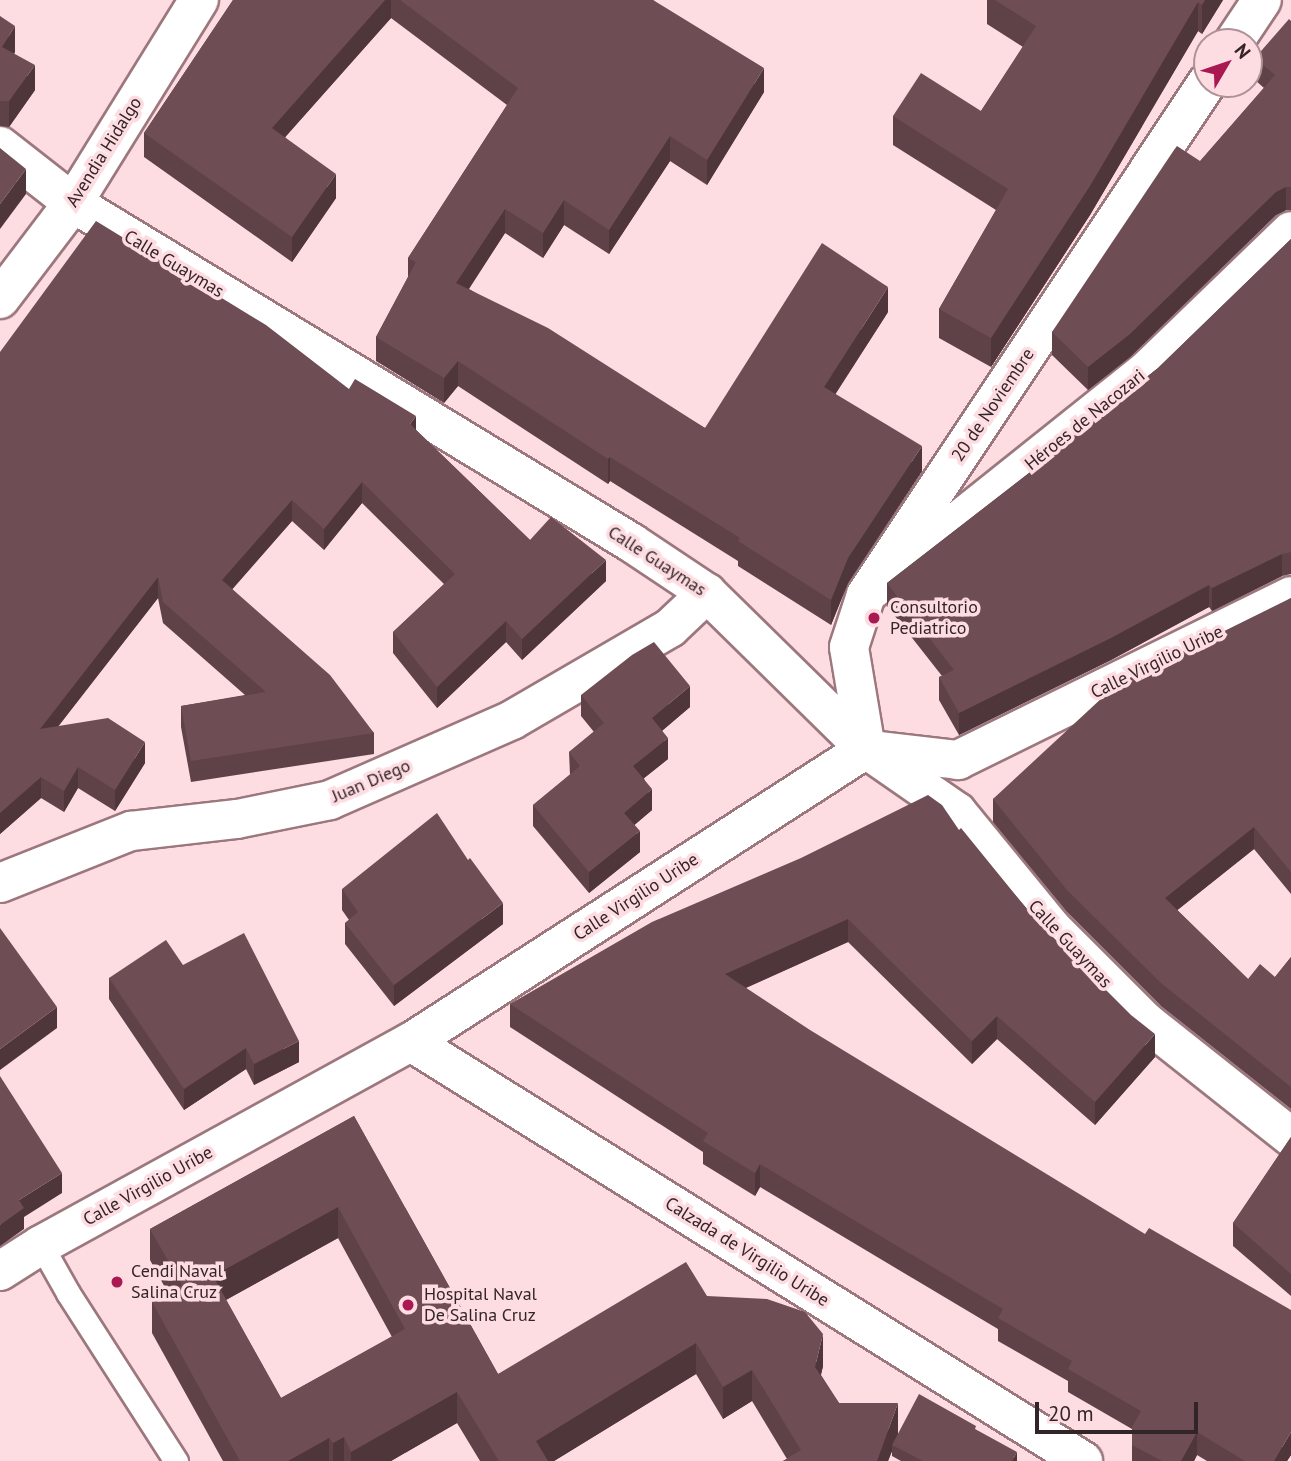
<!DOCTYPE html>
<meta charset="utf-8">
<style>
body{margin:0}
#map{position:relative;width:1291px;height:1461px;overflow:hidden;background:#fddce2;font-family:"PT Sans",sans-serif}
div>[style]{position:absolute}
.roads{filter:drop-shadow(2px 0 #9c777e) drop-shadow(-2px 0 #9c777e) drop-shadow(0 2px #9c777e) drop-shadow(0 -2px #9c777e)}
.service>*{height:23px;margin:-11.5px;padding:0 11.5px;transform-origin:11.5px;border-radius:11.5px;background:#fff}
.minor>*{height:38px;margin:-19px;padding:0 19px;transform-origin:19px;border-radius:19px;background:#fff}
.tertiary>*{height:38px;margin:-19px;padding:0 19px;transform-origin:19px;border-radius:19px;background:#fff}
.wall>*{inset:0;background:#5f4248}
.shaded-wall>*{inset:0;background:#4e363b}
.building>*{inset:0;background:#6f4d54}
.dots>*{width:19px;height:19px;translate:-50% -50%;box-sizing:border-box;border:4px solid #fddce2;border-radius:50%}
span{translate:-50% -50%;white-space:nowrap;text-align:center;line-height:1.15;-webkit-text-stroke:7px #fddce2;paint-order:stroke}
.street-label{font-size:18px;color:#332427}
.poi-label{font-size:18px;color:#332427}
.left{translate:0 -50%;text-align:left}
.north{position:absolute;left:1193px;top:28px;width:70px;height:70px;box-sizing:border-box;background:#fddce2;border:2px solid #ac9297;border-radius:50%;rotate:51deg;font-size:19px;font-weight:700;line-height:28px;text-align:center;color:#332427}
.north::after{content:'';display:block;margin:auto;width:24px;height:32px;background:#a91850;clip-path:polygon(50% 0,100% 100%,50% 72%,0 100%)}
.scale{position:absolute;left:1035px;top:1402px;width:163px;height:32px;box-sizing:border-box;border:4px solid #332427;border-top:0;padding-left:9px;font-size:21px;line-height:24px;white-space:nowrap;color:#332427;-webkit-text-stroke:5px #fddce2;paint-order:stroke}
</style>
<div id="map">
<div class="roads">
<div class="service">
<i style="left:41px;top:1245px;width:55px;rotate:60.6deg"></i>
<i style="left:68px;top:1293px;width:200px;rotate:57.3deg"></i>
</div>
<div class="minor">
<i style="left:0;top:146px;width:93px;rotate:38deg"></i>
<i style="left:73px;top:203px;width:654px;rotate:31.31deg"></i>
<i style="left:632px;top:543px;width:90px;rotate:33.7deg"></i>
<i style="left:707px;top:593px;width:223px;rotate:44.5deg"></i>
<i style="left:866px;top:749px;width:111px;rotate:34.7deg"></i>
<i style="left:957px;top:812px;width:149px;rotate:50.7deg"></i>
<i style="left:1051px;top:927px;width:134px;rotate:45deg"></i>
<i style="left:1146px;top:1022px;width:185px;rotate:38.4deg"></i>
<i style="left:0;top:299px;width:121px;rotate:-52.8deg"></i>
<i style="left:73px;top:203px;width:239px;rotate:-58.2deg"></i>
<i style="left:873px;top:589px;width:347px;rotate:-38.6deg"></i>
<i style="left:1144px;top:373px;width:204px;rotate:-44deg"></i>
<i style="left:872px;top:750px;width:87px;rotate:6.6deg"></i>
<i style="left:958px;top:760px;width:371px;rotate:-26.2deg"></i>
<i style="left:0;top:883px;width:141px;rotate:-21.7deg"></i>
<i style="left:131px;top:831px;width:107px;rotate:-6.5deg"></i>
<i style="left:237px;top:819px;width:95px;rotate:-11.5deg"></i>
<i style="left:330px;top:800px;width:199px;rotate:-23.7deg"></i>
<i style="left:512px;top:720px;width:183px;rotate:-30.2deg"></i>
<i style="left:670px;top:628px;width:51px;rotate:-43.4deg"></i>
<i style="left:411px;top:1042px;width:792px;rotate:31.94deg"></i>
</div>
<div class="tertiary">
<i style="left:1234px;top:42px;width:50px;rotate:-56.3deg"></i>
<i style="left:0;top:1271px;width:49px;rotate:-32.4deg"></i>
<i style="left:41px;top:1245px;width:422px;rotate:-28.8deg"></i>
<i style="left:411px;top:1042px;width:541px;rotate:-32.78deg"></i>
<i style="left:866px;top:749px;width:103px;rotate:-99.5deg"></i>
<i style="left:849px;top:647px;width:55px;rotate:-71.9deg"></i>
<i style="left:866px;top:595px;width:615px;rotate:-56.34deg"></i>
</div>
</div>
<div class="wall">
<i style="clip-path:polygon(233px 0,653px 0,764px 92px,707px 185px,670px 161px,609px 254px,564px 225px,543px 258px,505px 233px,469px 289px,705px 428px,888px 312px,835px 394px,922px 471px,848px 583px,831px 625px,738px 566px,738px 561px,610px 481px,608px 484px,458px 386px,444px 403px,376px 361px,376px 337px,408px 277px,408px 258px,507px 105px,391px 18px,285px 137px,336px 198px,292px 262px,144px 157px,144px 133px)"></i>
<i style="clip-path:polygon(987px 0,1223px 0,1202px 34px,1198px 31px,1090px 215px,991px 367px,939px 338px,939px 309px,996px 210px,893px 145px,893px 116px,981px 111px,1023px 47px,987px 24px)"></i>
<i style="clip-path:polygon(0 16px,15px 52px,14px 53px,35px 90px,9px 127px,0 126px)"></i>
<i style="clip-path:polygon(1291px 21px,1291px 210px,1286px 210px,1276px 215px,1130px 357px,1088px 390px,1052px 355px,1052px 332px,1264px 88px,1255px 80px,1255px 58px)"></i>
<i style="clip-path:polygon(1291px 239px,1291px 574px,1282px 576px,1212px 611px,1209px 607px,1111px 660px,959px 735px,939px 700px,939px 677px,942px 676px,887px 606px,887px 583px,1043px 462px,1043px 459px,1158px 368px)"></i>
<i style="clip-path:polygon(0 352px,349px 389px,416px 430px,530px 540px,606px 581px,522px 660px,506px 642px,437px 708px,393px 653px,393px 632px,444px 584px,362px 503px,324px 550px,292px 521px,232px 589px,374px 733px,374px 754px,191px 782px,181px 727px,181px 706px,245px 695px,163px 623px,158px 598px,58px 726px,145px 763px,115px 811px,78px 788px,64px 812px,41px 798px,0 834px)"></i>
<i style="clip-path:polygon(1291px 598px,1291px 894px,1254px 849px,1177px 910px,1248px 979px,1275px 977px,1291px 957px,1291px 1109px,1161px 1006px,1067px 912px,993px 822px,993px 799px)"></i>
<i style="clip-path:polygon(581px 695px,690px 707px,662px 731px,668px 759px,644px 778px,652px 810px,634px 825px,640px 852px,589px 893px,533px 826px,533px 805px,570px 775px,569px 752px,594px 732px,581px 716px)"></i>
<i style="clip-path:polygon(959px 830px,1155px 1057px,1095px 1125px,997px 1039px,972px 1064px,848px 942px,746px 988px,1291px 1455px,1287px 1461px,1207px 1461px,1197px 1455px,1194px 1461px,1132px 1461px,1132px 1429px,1068px 1392px,1068px 1381px,998px 1341px,998px 1329px,760px 1187px,755px 1196px,703px 1164px,703px 1152px,510px 1027px,510px 1004px)"></i>
<i style="clip-path:polygon(342px 889px,503px 924px,394px 1006px,345px 944px,345px 923px,349px 920px,342px 910px)"></i>
<i style="clip-path:polygon(183px 965px,299px 1062px,254px 1085px,246px 1069px,184px 1110px,109px 999px,109px 978px)"></i>
<i style="clip-path:polygon(evenodd,354px 1116px,498px 1374px,707px 1296px,823px 1366px,821px 1375px,839px 1403px,898px 1434px,976px 1430px,1017px 1461px,901px 1461px,892px 1456px,892px 1451px,888px 1461px,783px 1461px,787px 1459px,752px 1401px,723px 1419px,696px 1374px,554px 1461px,480px 1461px,457px 1423px,391px 1461px,223px 1461px,152px 1333px,152px 1302px,168px 1293px,150px 1260px,150px 1229px,354px 1116px,338px 1238px,392px 1337px,281px 1398px,226px 1300px,338px 1238px)"></i>
<i style="clip-path:polygon(1291px 1137px,1291px 1296px,1233px 1246px,1233px 1223px)"></i>
</div>
<div class="shaded-wall">
<i style="clip-path:polygon(385px 0,391px 0,391px 18px,272px 152px,272px 128px)"></i>
<i style="clip-path:polygon(1205px 0,1223px 0,1202px 34px,1202px 5px)"></i>
<i style="clip-path:polygon(1198px 2px,1198px 31px,1090px 215px,991px 367px,991px 338px)"></i>
<i style="clip-path:polygon(15px 26px,15px 52px,2px 72px,2px 47px)"></i>
<i style="clip-path:polygon(35px 65px,35px 90px,9px 127px,9px 101px)"></i>
<i style="clip-path:polygon(764px 68px,764px 92px,707px 185px,707px 160px)"></i>
<i style="clip-path:polygon(670px 136px,670px 161px,609px 254px,609px 230px)"></i>
<i style="clip-path:polygon(26px 169px,26px 194px,0 229px,0 204px)"></i>
<i style="clip-path:polygon(336px 174px,336px 198px,292px 262px,292px 237px)"></i>
<i style="clip-path:polygon(1286px 187px,1286px 210px,1276px 215px,1130px 357px,1088px 390px,1088px 367px,1276px 192px)"></i>
<i style="clip-path:polygon(564px 200px,564px 225px,543px 258px,543px 233px)"></i>
<i style="clip-path:polygon(505px 209px,505px 233px,456px 308px,456px 283px)"></i>
<i style="clip-path:polygon(888px 287px,888px 312px,824px 412px,824px 387px)"></i>
<i style="clip-path:polygon(458px 361px,458px 386px,444px 403px,444px 378px)"></i>
<i style="clip-path:polygon(416px 416px,416px 437px,410px 424px)"></i>
<i style="clip-path:polygon(922px 446px,922px 471px,848px 583px,831px 625px,831px 600px,848px 558px)"></i>
<i style="clip-path:polygon(610px 457px,610px 481px,608px 484px,608px 459px)"></i>
<i style="clip-path:polygon(362px 482px,362px 503px,324px 550px,324px 529px)"></i>
<i style="clip-path:polygon(292px 500px,292px 521px,222px 601px,222px 580px)"></i>
<i style="clip-path:polygon(1282px 554px,1282px 576px,1212px 611px,1212px 588px)"></i>
<i style="clip-path:polygon(606px 560px,606px 581px,522px 660px,522px 639px)"></i>
<i style="clip-path:polygon(158px 577px,158px 598px,40px 750px,40px 729px)"></i>
<i style="clip-path:polygon(1209px 585px,1209px 607px,1111px 660px,959px 735px,959px 713px)"></i>
<i style="clip-path:polygon(506px 621px,506px 642px,437px 708px,437px 687px)"></i>
<i style="clip-path:polygon(690px 686px,690px 707px,652px 739px,652px 718px)"></i>
<i style="clip-path:polygon(668px 738px,668px 759px,633px 787px,633px 766px)"></i>
<i style="clip-path:polygon(145px 742px,145px 763px,115px 811px,115px 790px)"></i>
<i style="clip-path:polygon(78px 767px,78px 788px,64px 812px,64px 791px)"></i>
<i style="clip-path:polygon(41px 777px,41px 798px,0 834px,0 813px)"></i>
<i style="clip-path:polygon(652px 789px,652px 810px,624px 834px,624px 813px)"></i>
<i style="clip-path:polygon(1254px 827px,1254px 849px,1165px 920px,1165px 898px)"></i>
<i style="clip-path:polygon(640px 831px,640px 852px,589px 893px,589px 872px)"></i>
<i style="clip-path:polygon(503px 903px,503px 924px,394px 1006px,394px 985px)"></i>
<i style="clip-path:polygon(848px 919px,848px 942px,725px 997px,725px 974px)"></i>
<i style="clip-path:polygon(57px 1007px,57px 1028px,0 1070px,0 1049px)"></i>
<i style="clip-path:polygon(997px 1016px,997px 1039px,972px 1064px,972px 1041px)"></i>
<i style="clip-path:polygon(1155px 1034px,1155px 1057px,1095px 1125px,1095px 1102px)"></i>
<i style="clip-path:polygon(299px 1041px,299px 1062px,254px 1085px,254px 1064px)"></i>
<i style="clip-path:polygon(246px 1048px,246px 1069px,184px 1110px,184px 1089px)"></i>
<i style="clip-path:polygon(760px 1164px,760px 1187px,755px 1196px,755px 1173px)"></i>
<i style="clip-path:polygon(62px 1173px,62px 1193px,24px 1217px,24px 1229px,0 1246px,0 1225px,19px 1200px)"></i>
<i style="clip-path:polygon(338px 1207px,338px 1238px,213px 1307px,213px 1276px)"></i>
<i style="clip-path:polygon(823px 1334px,823px 1366px,815px 1398px,815px 1367px)"></i>
<i style="clip-path:polygon(696px 1343px,696px 1374px,554px 1461px,536px 1461px,536px 1441px)"></i>
<i style="clip-path:polygon(752px 1370px,752px 1401px,723px 1419px,723px 1387px)"></i>
<i style="clip-path:polygon(457px 1392px,457px 1423px,391px 1461px,351px 1461px,351px 1452px)"></i>
<i style="clip-path:polygon(898px 1403px,898px 1435px,892px 1445px,892px 1451px,888px 1461px,877px 1461px)"></i>
<i style="clip-path:polygon(1197px 1432px,1197px 1455px,1194px 1461px,1181px 1461px)"></i>
<i style="clip-path:polygon(1291px 1432px,1291px 1455px,1287px 1461px,1274px 1461px)"></i>
<i style="clip-path:polygon(344px 1437px,344px 1461px,333px 1461px,333px 1443px)"></i>
<i style="clip-path:polygon(329px 1438px,329px 1461px,288px 1461px)"></i>
<i style="clip-path:polygon(1017px 1452px,1017px 1461px,1012px 1461px)"></i>
</div>
<div class="building">
<i style="clip-path:polygon(233px 0,385px 0,272px 128px,336px 174px,292px 237px,144px 133px)"></i>
<i style="clip-path:polygon(400px 0,653px 0,764px 68px,707px 160px,670px 136px,609px 230px,564px 200px,543px 233px,505px 209px,456px 283px,548px 328px,705px 428px,822px 243px,888px 287px,824px 387px,922px 446px,848px 558px,831px 600px,738px 541px,740px 538px,610px 457px,608px 459px,458px 361px,444px 378px,376px 337px,416px 262px,408px 258px,518px 88px)"></i>
<i style="clip-path:polygon(995px 0,1205px 0,1202px 5px,1198px 2px,1090px 186px,991px 338px,939px 309px,1008px 189px,893px 116px,921px 73px,981px 111px,1036px 26px)"></i>
<i style="clip-path:polygon(0 16px,15px 26px,2px 47px,35px 65px,9px 101px,0 101px)"></i>
<i style="clip-path:polygon(1289px 19px,1291px 21px,1291px 187px,1286px 187px,1276px 192px,1130px 334px,1088px 367px,1052px 332px,1174px 150px,1177px 146px,1200px 161px,1275px 75px,1255px 58px)"></i>
<i style="clip-path:polygon(0 148px,26px 169px,0 204px)"></i>
<i style="clip-path:polygon(96px 221px,266px 325px,349px 389px,355px 379px,416px 416px,410px 424px,530px 540px,551px 517px,606px 560px,522px 639px,506px 621px,437px 687px,393px 632px,455px 574px,362px 482px,324px 529px,292px 500px,222px 580px,330px 675px,374px 733px,191px 761px,181px 706px,266px 692px,163px 602px,158px 577px,40px 729px,108px 718px,145px 742px,115px 790px,78px 767px,64px 791px,41px 777px,0 813px,0 352px)"></i>
<i style="clip-path:polygon(1291px 239px,1291px 552px,1282px 554px,1212px 588px,1209px 585px,1111px 638px,959px 713px,939px 677px,954px 670px,887px 583px,1045px 461px,1043px 459px,1158px 368px)"></i>
<i style="clip-path:polygon(1291px 598px,1291px 872px,1254px 827px,1165px 898px,1248px 979px,1260px 964px,1275px 977px,1291px 957px,1291px 1087px,1161px 983px,1067px 890px,993px 799px,1117px 684px)"></i>
<i style="clip-path:polygon(654px 642px,690px 686px,652px 718px,668px 738px,633px 766px,652px 789px,624px 813px,640px 831px,589px 872px,533px 805px,580px 766px,569px 752px,604px 723px,581px 695px,632px 655px)"></i>
<i style="clip-path:polygon(928px 795px,942px 805px,959px 830px,961px 828px,1035px 919px,1131px 1015px,1155px 1034px,1095px 1102px,997px 1016px,972px 1041px,848px 919px,725px 974px,810px 1030px,1145px 1234px,1149px 1228px,1291px 1310px,1291px 1432px,1274px 1461px,1245px 1461px,1197px 1432px,1181px 1461px,1162px 1461px,1132px 1445px,1132px 1427px,1141px 1411px,1068px 1369px,1072px 1361px,998px 1318px,1003px 1309px,760px 1164px,755px 1173px,703px 1141px,708px 1133px,510px 1004px,652px 922px,801px 858px)"></i>
<i style="clip-path:polygon(437px 813px,468px 860px,470px 858px,503px 903px,394px 985px,345px 923px,358px 912px,342px 889px)"></i>
<i style="clip-path:polygon(0 928px,57px 1007px,0 1049px)"></i>
<i style="clip-path:polygon(244px 933px,299px 1041px,254px 1064px,246px 1048px,184px 1089px,109px 978px,166px 940px,183px 965px)"></i>
<i style="clip-path:polygon(0 1076px,62px 1173px,19px 1200px,24px 1208px,0 1225px)"></i>
<i style="clip-path:polygon(evenodd,354px 1116px,498px 1374px,686px 1262px,707px 1296px,767px 1299px,805px 1312px,823px 1334px,815px 1367px,839px 1403px,898px 1403px,877px 1461px,783px 1461px,801px 1450px,752px 1370px,723px 1387px,696px 1343px,536px 1441px,548px 1461px,499px 1461px,457px 1392px,351px 1452px,344px 1437px,333px 1443px,329px 1438px,288px 1461px,240px 1461px,152px 1302px,182px 1285px,150px 1229px,354px 1116px,338px 1207px,405px 1329px,281px 1398px,213px 1276px,338px 1207px)"></i>
<i style="clip-path:polygon(1291px 1137px,1291px 1274px,1233px 1223px)"></i>
<i style="clip-path:polygon(919px 1394px,976px 1426px,975px 1429px,1017px 1452px,1012px 1461px,923px 1461px,892px 1445px)"></i>
</div>
<div class="dots">
<i style="left:874px;top:618px;background:#a91850"></i>
<i style="left:117px;top:1282px;background:#a91850"></i>
<i style="left:408px;top:1305px;background:#a91850"></i>
</div>
<div class="street-label">
<span style="left:104px;top:152px;rotate:-58deg">Avendia Hidalgo</span>
<span style="left:174px;top:264px;rotate:31deg">Calle Guaymas</span>
<span style="left:993px;top:405px;rotate:-56deg">20 de Noviembre</span>
<span style="left:1085px;top:420px;rotate:-39deg">Héroes de Nacozari</span>
<span style="left:657px;top:561px;rotate:33deg">Calle Guaymas</span>
<span style="left:1157px;top:662px;rotate:-26deg">Calle Virgilio Uribe</span>
<span style="left:371px;top:781px;rotate:-23deg">Juan Diego</span>
<span style="left:636px;top:897px;rotate:-33deg">Calle Virgilio Uribe</span>
<span style="left:1070px;top:944px;rotate:47deg">Calle Guaymas</span>
<span style="left:148px;top:1186px;rotate:-29deg">Calle Virgilio Uribe</span>
<span style="left:747px;top:1252px;rotate:32deg">Calzada de Virgilio Uribe</span>
</div>
<div class="poi-label">
<span class="left" style="left:890px;top:618px">Consultorio<br>Pediatrico</span>
<span class="left" style="left:131px;top:1282px">Cendi Naval<br>Salina Cruz</span>
<span class="left" style="left:424px;top:1305px">Hospital Naval<br>De Salina Cruz</span>
</div>
<div class="north">N</div>
<div class="scale">20 m</div>
</div>
